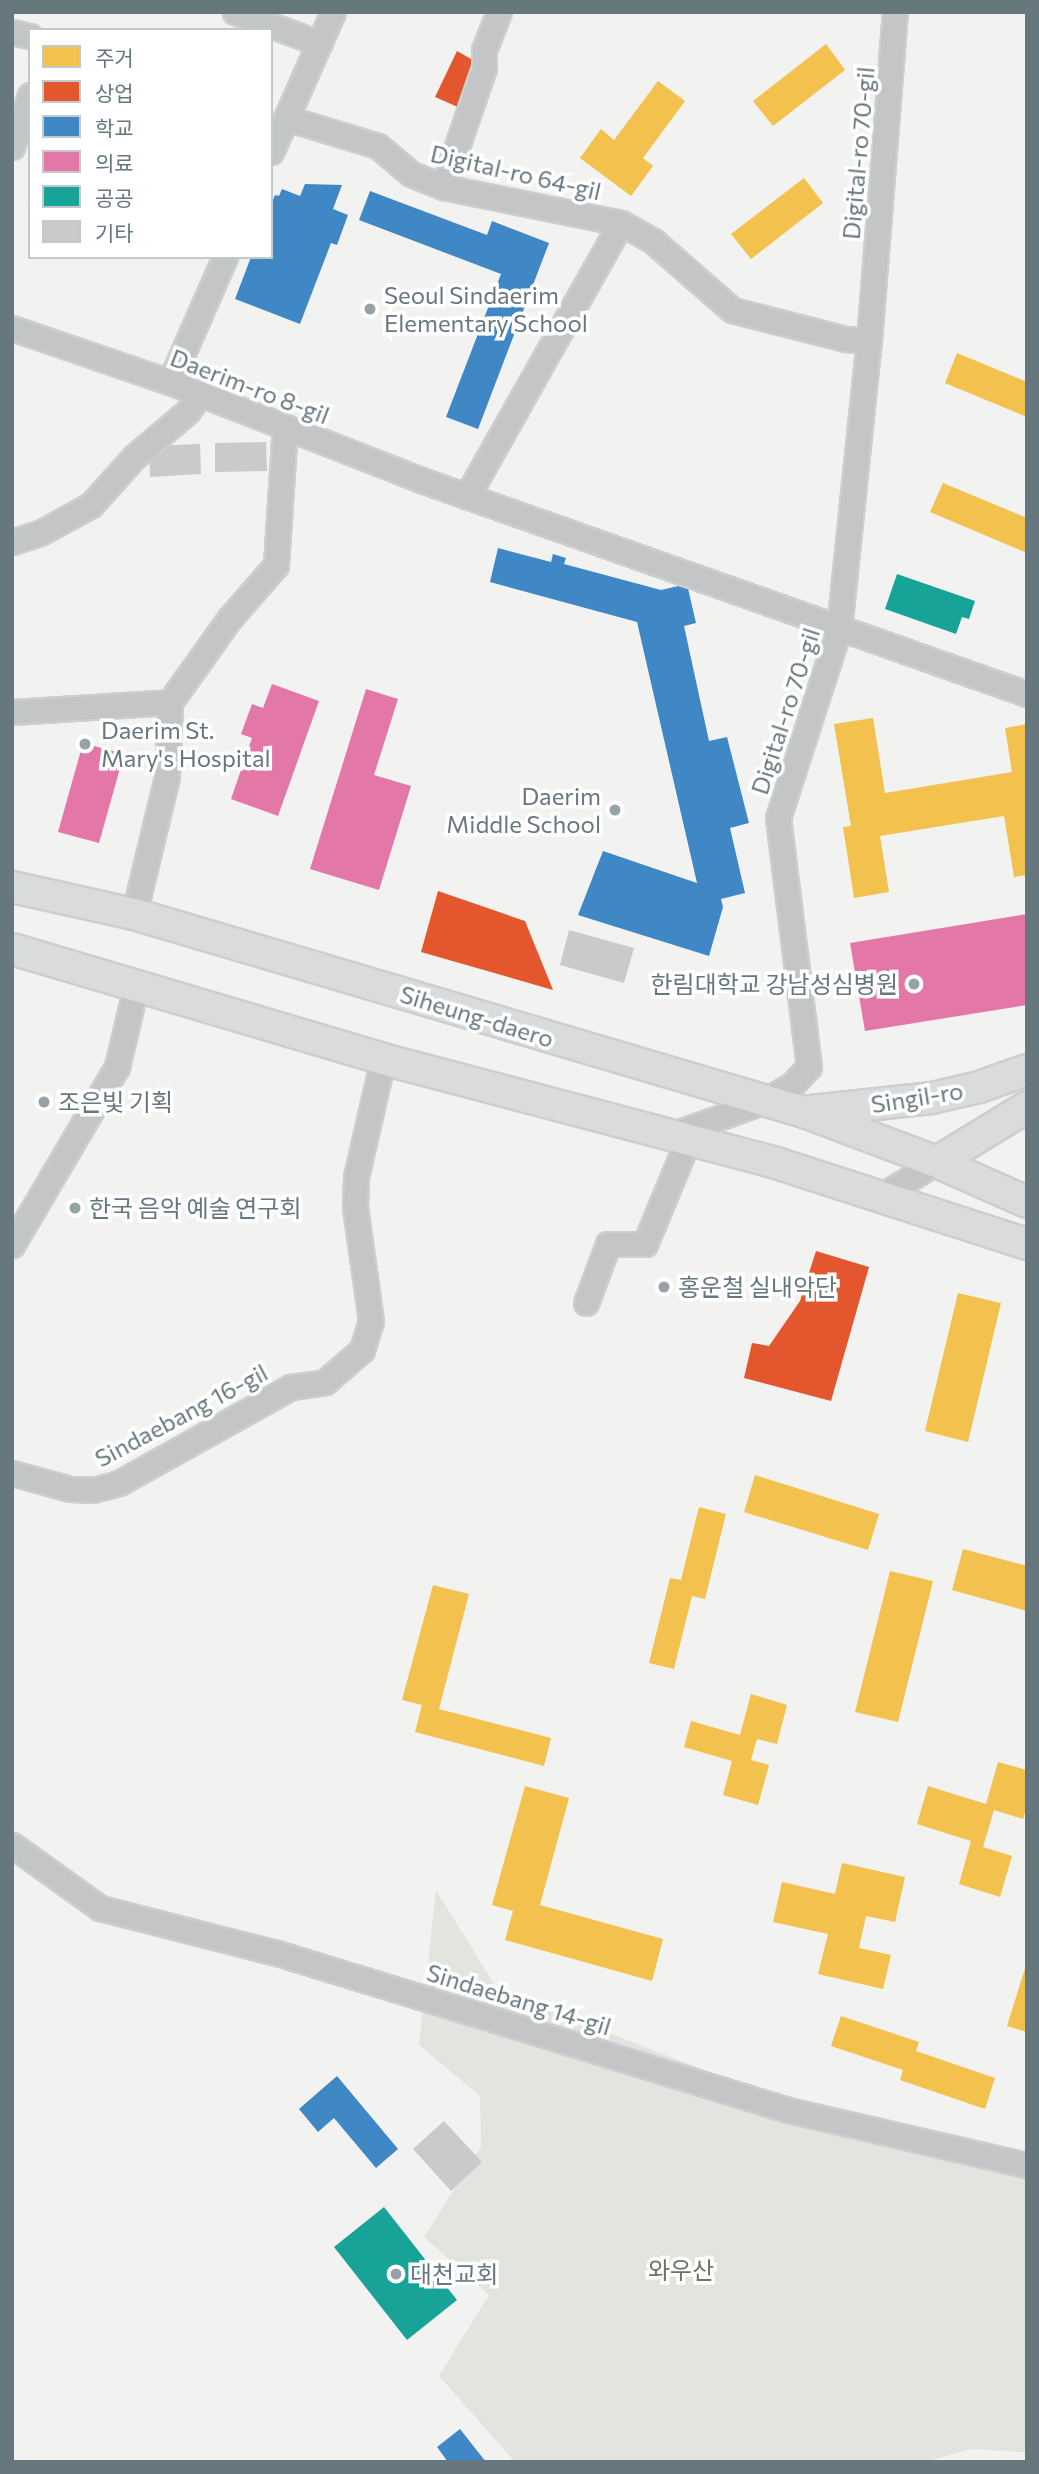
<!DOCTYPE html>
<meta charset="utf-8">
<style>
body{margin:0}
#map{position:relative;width:1039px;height:2474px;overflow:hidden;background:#f2f2f1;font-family:Commissioner,"Noto Sans KR",sans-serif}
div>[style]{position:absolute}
.green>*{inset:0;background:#e2e4df}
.homes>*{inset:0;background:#f2c14e}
.shops>*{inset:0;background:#e4572e}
.schools>*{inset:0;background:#3f88c5}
.health>*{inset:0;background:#e377a8}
.public>*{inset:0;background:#17a398}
.building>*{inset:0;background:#c9caca}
.roads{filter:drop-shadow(2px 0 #cdcece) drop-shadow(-2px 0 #cdcece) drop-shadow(0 2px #cdcece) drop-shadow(0 -2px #cdcece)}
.minor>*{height:23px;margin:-11.5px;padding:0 11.5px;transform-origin:11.5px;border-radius:11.5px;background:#c3c5c6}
.major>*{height:30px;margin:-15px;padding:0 15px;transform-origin:15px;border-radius:15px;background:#dadbdc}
.dots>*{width:19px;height:19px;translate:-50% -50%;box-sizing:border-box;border:4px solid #fff;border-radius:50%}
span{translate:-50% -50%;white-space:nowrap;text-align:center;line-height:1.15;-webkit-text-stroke:7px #fff;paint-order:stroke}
.street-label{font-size:24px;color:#66777d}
.poi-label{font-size:24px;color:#66777d}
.left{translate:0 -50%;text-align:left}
.right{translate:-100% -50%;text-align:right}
.park-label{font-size:24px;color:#6b7564}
.frame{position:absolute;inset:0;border:14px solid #66777d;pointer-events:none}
.legend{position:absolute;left:28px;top:28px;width:245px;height:231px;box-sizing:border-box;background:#fff;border:2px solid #c2c9cb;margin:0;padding:9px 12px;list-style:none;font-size:21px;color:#66777d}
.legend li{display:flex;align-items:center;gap:14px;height:35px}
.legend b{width:35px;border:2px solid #c2c9cb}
</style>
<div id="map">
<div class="green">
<i style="clip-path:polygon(436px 1890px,497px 1989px,796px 2106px,1027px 2155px,1027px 2452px,970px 2449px,926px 2462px,515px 2462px,439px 2376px,489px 2295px,424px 2237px,481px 2147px,480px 2096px,419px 2045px)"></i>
</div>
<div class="homes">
<i style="clip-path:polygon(826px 44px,845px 70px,773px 126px,753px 101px)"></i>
<i style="clip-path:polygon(658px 81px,685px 101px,643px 158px,653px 166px,631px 196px,580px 158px,601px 129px,614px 140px)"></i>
<i style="clip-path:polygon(804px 178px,823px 203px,751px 259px,731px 234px)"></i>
<i style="clip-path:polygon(957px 353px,1027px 382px,1027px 417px,945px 383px)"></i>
<i style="clip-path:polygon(943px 483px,1027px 518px,1027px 553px,930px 512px)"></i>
<i style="clip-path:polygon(873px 718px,885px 793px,1012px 772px,1005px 728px,1027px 724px,1027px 875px,1014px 877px,1004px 816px,880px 836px,889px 892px,854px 898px,843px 827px,851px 826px,834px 724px)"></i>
<i style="clip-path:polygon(958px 1293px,1001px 1303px,968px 1442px,925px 1431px)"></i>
<i style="clip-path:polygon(755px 1475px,879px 1514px,868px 1550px,744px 1512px)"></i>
<i style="clip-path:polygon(699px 1507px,726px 1514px,705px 1599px,692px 1596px,674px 1669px,649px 1663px,670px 1578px,681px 1580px)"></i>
<i style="clip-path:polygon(963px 1549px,1027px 1566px,1027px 1611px,952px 1590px)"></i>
<i style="clip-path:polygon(890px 1571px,933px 1581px,898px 1722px,855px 1712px)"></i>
<i style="clip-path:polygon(433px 1585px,469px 1594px,439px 1709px,551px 1738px,544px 1766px,415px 1732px,422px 1705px,402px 1700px)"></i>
<i style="clip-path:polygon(751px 1694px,787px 1705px,777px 1744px,757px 1739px,751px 1760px,769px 1765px,758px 1805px,723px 1795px,732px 1761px,684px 1747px,691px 1721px,740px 1735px)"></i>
<i style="clip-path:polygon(998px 1762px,1027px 1770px,1027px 1806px,1023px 1819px,994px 1810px,983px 1847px,1012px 1856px,1000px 1897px,959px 1884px,971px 1841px,917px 1824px,928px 1786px,986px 1804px)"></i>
<i style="clip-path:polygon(525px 1786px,569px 1798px,540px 1905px,663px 1939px,652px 1981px,505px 1940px,513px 1911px,492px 1905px)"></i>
<i style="clip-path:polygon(842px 1863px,905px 1877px,895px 1922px,866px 1916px,859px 1948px,891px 1955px,883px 1989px,818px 1974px,828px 1934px,773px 1922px,782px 1882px,835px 1894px)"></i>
<i style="clip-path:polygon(1026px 1965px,1027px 1965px,1027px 2032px,1007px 2026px)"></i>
<i style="clip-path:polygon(841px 2016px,919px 2042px,916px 2051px,995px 2078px,985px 2109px,900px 2080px,903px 2070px,831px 2046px)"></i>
</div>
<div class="shops">
<i style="clip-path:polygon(457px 51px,473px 60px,460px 108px,435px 97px)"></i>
<i style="clip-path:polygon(438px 891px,525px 921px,553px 990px,421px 952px)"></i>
<i style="clip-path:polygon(816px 1251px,869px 1267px,831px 1401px,744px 1378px,752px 1343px,769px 1346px,800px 1301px)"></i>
</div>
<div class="schools">
<i style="clip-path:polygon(305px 184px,342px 185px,333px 209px,348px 215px,337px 245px,331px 243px,300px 324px,235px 299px,251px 257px,271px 257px,271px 205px,275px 195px,279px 196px,282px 189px,300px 196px)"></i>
<i style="clip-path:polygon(370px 191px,487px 235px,492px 221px,549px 243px,478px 429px,446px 417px,501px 274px,359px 220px)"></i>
<i style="clip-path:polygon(498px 548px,551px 562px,553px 554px,566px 558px,564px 564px,661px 590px,687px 584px,696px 623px,684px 626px,709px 741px,727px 737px,749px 823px,730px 828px,745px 893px,721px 899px,723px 907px,709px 956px,578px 915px,603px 851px,697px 883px,637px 622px,490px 582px)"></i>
<i style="clip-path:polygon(337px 2076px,398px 2149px,376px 2168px,334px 2118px,318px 2132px,299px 2109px)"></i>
<i style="clip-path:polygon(460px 2429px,486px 2462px,448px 2462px,437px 2447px)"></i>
</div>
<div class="health">
<i style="clip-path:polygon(272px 684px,319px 701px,278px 816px,231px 799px,252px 738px,241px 734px,252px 704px,263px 708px)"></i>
<i style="clip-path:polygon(366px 689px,398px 699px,374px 775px,411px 786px,379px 890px,310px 869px)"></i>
<i style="clip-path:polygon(83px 743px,124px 754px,99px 843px,58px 832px)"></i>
<i style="clip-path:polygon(1027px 914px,1027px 1005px,865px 1031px,850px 943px)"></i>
</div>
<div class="public">
<i style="clip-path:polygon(897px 574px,975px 601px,969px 619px,962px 617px,956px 634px,885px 609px)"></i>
<i style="clip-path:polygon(384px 2207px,457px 2300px,407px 2340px,334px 2247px)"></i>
</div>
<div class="building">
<i style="clip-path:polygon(266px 442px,267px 471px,215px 472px,215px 443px)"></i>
<i style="clip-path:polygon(200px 444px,201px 474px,150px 477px,149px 446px)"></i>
<i style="clip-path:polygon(569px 930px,634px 948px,624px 983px,560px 965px)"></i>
<i style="clip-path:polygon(444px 2121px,482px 2162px,451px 2191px,413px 2149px)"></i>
</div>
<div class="roads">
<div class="minor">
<i style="left:235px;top:12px;width:90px;rotate:20.3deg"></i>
<i style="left:12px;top:32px;width:18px;rotate:13deg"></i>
<i style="left:286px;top:118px;width:96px;rotate:16.9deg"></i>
<i style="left:378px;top:146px;width:43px;rotate:40.3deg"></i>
<i style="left:411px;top:174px;width:35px;rotate:22deg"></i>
<i style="left:443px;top:187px;width:182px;rotate:11.4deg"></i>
<i style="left:621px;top:223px;width:37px;rotate:29deg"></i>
<i style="left:653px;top:241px;width:105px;rotate:41.1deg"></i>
<i style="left:732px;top:310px;width:118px;rotate:14.3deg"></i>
<i style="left:846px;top:339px;width:23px;rotate:5deg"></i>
<i style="left:12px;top:147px;width:55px;rotate:-70.9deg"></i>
<i style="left:271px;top:152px;width:153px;rotate:-66.1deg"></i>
<i style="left:443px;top:187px;width:126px;rotate:-71deg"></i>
<i style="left:484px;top:68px;width:18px;rotate:-90deg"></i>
<i style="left:484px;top:50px;width:41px;rotate:-68.5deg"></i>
<i style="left:12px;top:328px;width:167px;rotate:18.9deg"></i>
<i style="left:170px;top:382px;width:269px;rotate:21.3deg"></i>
<i style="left:421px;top:480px;width:643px;rotate:19.45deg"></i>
<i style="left:170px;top:382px;width:137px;rotate:-66.3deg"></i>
<i style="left:467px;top:496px;width:313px;rotate:-60.6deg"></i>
<i style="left:12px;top:542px;width:29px;rotate:-18deg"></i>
<i style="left:40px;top:533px;width:58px;rotate:-28.8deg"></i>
<i style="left:91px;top:505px;width:64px;rotate:-48.1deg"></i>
<i style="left:134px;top:457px;width:70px;rotate:-40.3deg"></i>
<i style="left:187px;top:412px;width:22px;rotate:-54deg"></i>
<i style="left:12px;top:712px;width:158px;rotate:-3.6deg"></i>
<i style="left:134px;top:914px;width:141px;rotate:-76.5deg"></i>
<i style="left:167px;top:777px;width:75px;rotate:-87.7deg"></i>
<i style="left:170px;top:702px;width:103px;rotate:-54.5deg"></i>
<i style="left:230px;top:618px;width:70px;rotate:-49deg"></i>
<i style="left:276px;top:565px;width:138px;rotate:-86.3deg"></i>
<i style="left:671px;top:1135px;width:100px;rotate:-19.9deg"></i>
<i style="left:765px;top:1101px;width:31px;rotate:-31deg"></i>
<i style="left:792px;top:1085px;width:25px;rotate:-47deg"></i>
<i style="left:809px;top:1067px;width:251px;rotate:-97.1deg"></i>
<i style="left:778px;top:818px;width:199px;rotate:-72.1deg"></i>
<i style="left:839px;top:629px;width:290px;rotate:-84.1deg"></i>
<i style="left:869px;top:341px;width:330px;rotate:-85.5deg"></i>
<i style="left:881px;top:1196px;width:66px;rotate:-31.3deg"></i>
<i style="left:12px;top:1245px;width:207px;rotate:-59.5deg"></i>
<i style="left:117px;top:1067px;width:83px;rotate:-76.8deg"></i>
<i style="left:586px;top:1303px;width:63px;rotate:-69.6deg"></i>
<i style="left:608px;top:1244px;width:37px"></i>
<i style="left:645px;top:1244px;width:113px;rotate:-67.5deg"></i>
<i style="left:12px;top:1473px;width:60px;rotate:15.4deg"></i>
<i style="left:70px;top:1489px;width:23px;rotate:2deg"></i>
<i style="left:93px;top:1490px;width:27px;rotate:-15deg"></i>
<i style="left:119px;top:1483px;width:197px;rotate:-29.2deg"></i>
<i style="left:291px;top:1387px;width:34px;rotate:-8deg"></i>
<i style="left:325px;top:1382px;width:49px;rotate:-40.9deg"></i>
<i style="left:362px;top:1350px;width:30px;rotate:-73deg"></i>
<i style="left:371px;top:1321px;width:115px;rotate:-98deg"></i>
<i style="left:355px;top:1207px;width:30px;rotate:-88deg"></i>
<i style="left:356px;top:1177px;width:121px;rotate:-77.1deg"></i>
<i style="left:12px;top:1845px;width:108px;rotate:35.6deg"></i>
<i style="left:100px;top:1908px;width:183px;rotate:14.3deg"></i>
<i style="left:277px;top:1953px;width:535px;rotate:17.08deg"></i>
<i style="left:788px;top:2110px;width:245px;rotate:13deg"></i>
</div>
<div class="major">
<i style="left:12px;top:887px;width:125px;rotate:12.5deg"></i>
<i style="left:134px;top:914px;width:699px;rotate:16.46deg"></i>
<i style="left:804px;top:1112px;width:142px;rotate:20.6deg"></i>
<i style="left:937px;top:1162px;width:98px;rotate:24deg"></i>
<i style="left:12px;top:949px;width:387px;rotate:16.5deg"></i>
<i style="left:383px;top:1059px;width:407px;rotate:14.8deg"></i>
<i style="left:776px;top:1163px;width:264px;rotate:17.9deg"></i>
<i style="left:811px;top:1111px;width:122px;rotate:-6.1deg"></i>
<i style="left:932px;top:1098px;width:48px;rotate:-13.2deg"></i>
<i style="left:979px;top:1087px;width:51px;rotate:-19.5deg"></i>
<i style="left:937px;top:1162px;width:105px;rotate:-31.4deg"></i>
</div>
</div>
<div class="dots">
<i style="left:370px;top:309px;background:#97a2a6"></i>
<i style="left:85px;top:744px;background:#97a2a6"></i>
<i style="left:615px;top:810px;background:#97a2a6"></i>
<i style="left:914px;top:984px;background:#97a2a6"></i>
<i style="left:44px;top:1102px;background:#97a2a6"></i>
<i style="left:75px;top:1208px;background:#97a2a6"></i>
<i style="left:664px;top:1287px;background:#97a2a6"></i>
<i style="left:396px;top:2274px;background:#97a2a6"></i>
</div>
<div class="street-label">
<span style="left:858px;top:153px;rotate:-85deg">Digital-ro 70-gil</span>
<span style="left:516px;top:172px;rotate:13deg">Digital-ro 64-gil</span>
<span style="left:250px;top:386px;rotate:21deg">Daerim-ro 8-gil</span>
<span style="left:785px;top:711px;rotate:-72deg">Digital-ro 70-gil</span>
<span style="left:477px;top:1016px;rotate:17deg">Siheung-daero</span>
<span style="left:917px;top:1097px;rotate:-9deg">Singil-ro</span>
<span style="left:181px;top:1415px;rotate:-28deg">Sindaebang 16-gil</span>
<span style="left:519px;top:1999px;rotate:17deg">Sindaebang 14-gil</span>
</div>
<div class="poi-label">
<span class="left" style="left:384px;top:309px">Seoul Sindaerim<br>Elementary School</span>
<span class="left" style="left:101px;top:744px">Daerim St.<br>Mary's Hospital</span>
<span class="right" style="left:601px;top:810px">Daerim<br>Middle School</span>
<span class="right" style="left:898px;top:984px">한림대학교 강남성심병원</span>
<span class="left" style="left:58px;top:1102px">조은빛 기획</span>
<span class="left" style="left:89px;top:1208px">한국 음악 예술 연구회</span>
<span class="left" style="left:678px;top:1287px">홍운철 실내악단</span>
<span class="left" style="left:410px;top:2274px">대천교회</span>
</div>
<div class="park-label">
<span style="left:681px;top:2270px">와우산</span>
</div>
<div class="frame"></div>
<ul class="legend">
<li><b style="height:19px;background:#f2c14e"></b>주거</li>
<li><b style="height:19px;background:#e4572e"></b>상업</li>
<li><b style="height:19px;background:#3f88c5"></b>학교</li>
<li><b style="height:19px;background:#e377a8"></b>의료</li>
<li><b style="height:19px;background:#17a398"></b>공공</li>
<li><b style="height:19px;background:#c9caca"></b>기타</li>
</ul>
</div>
